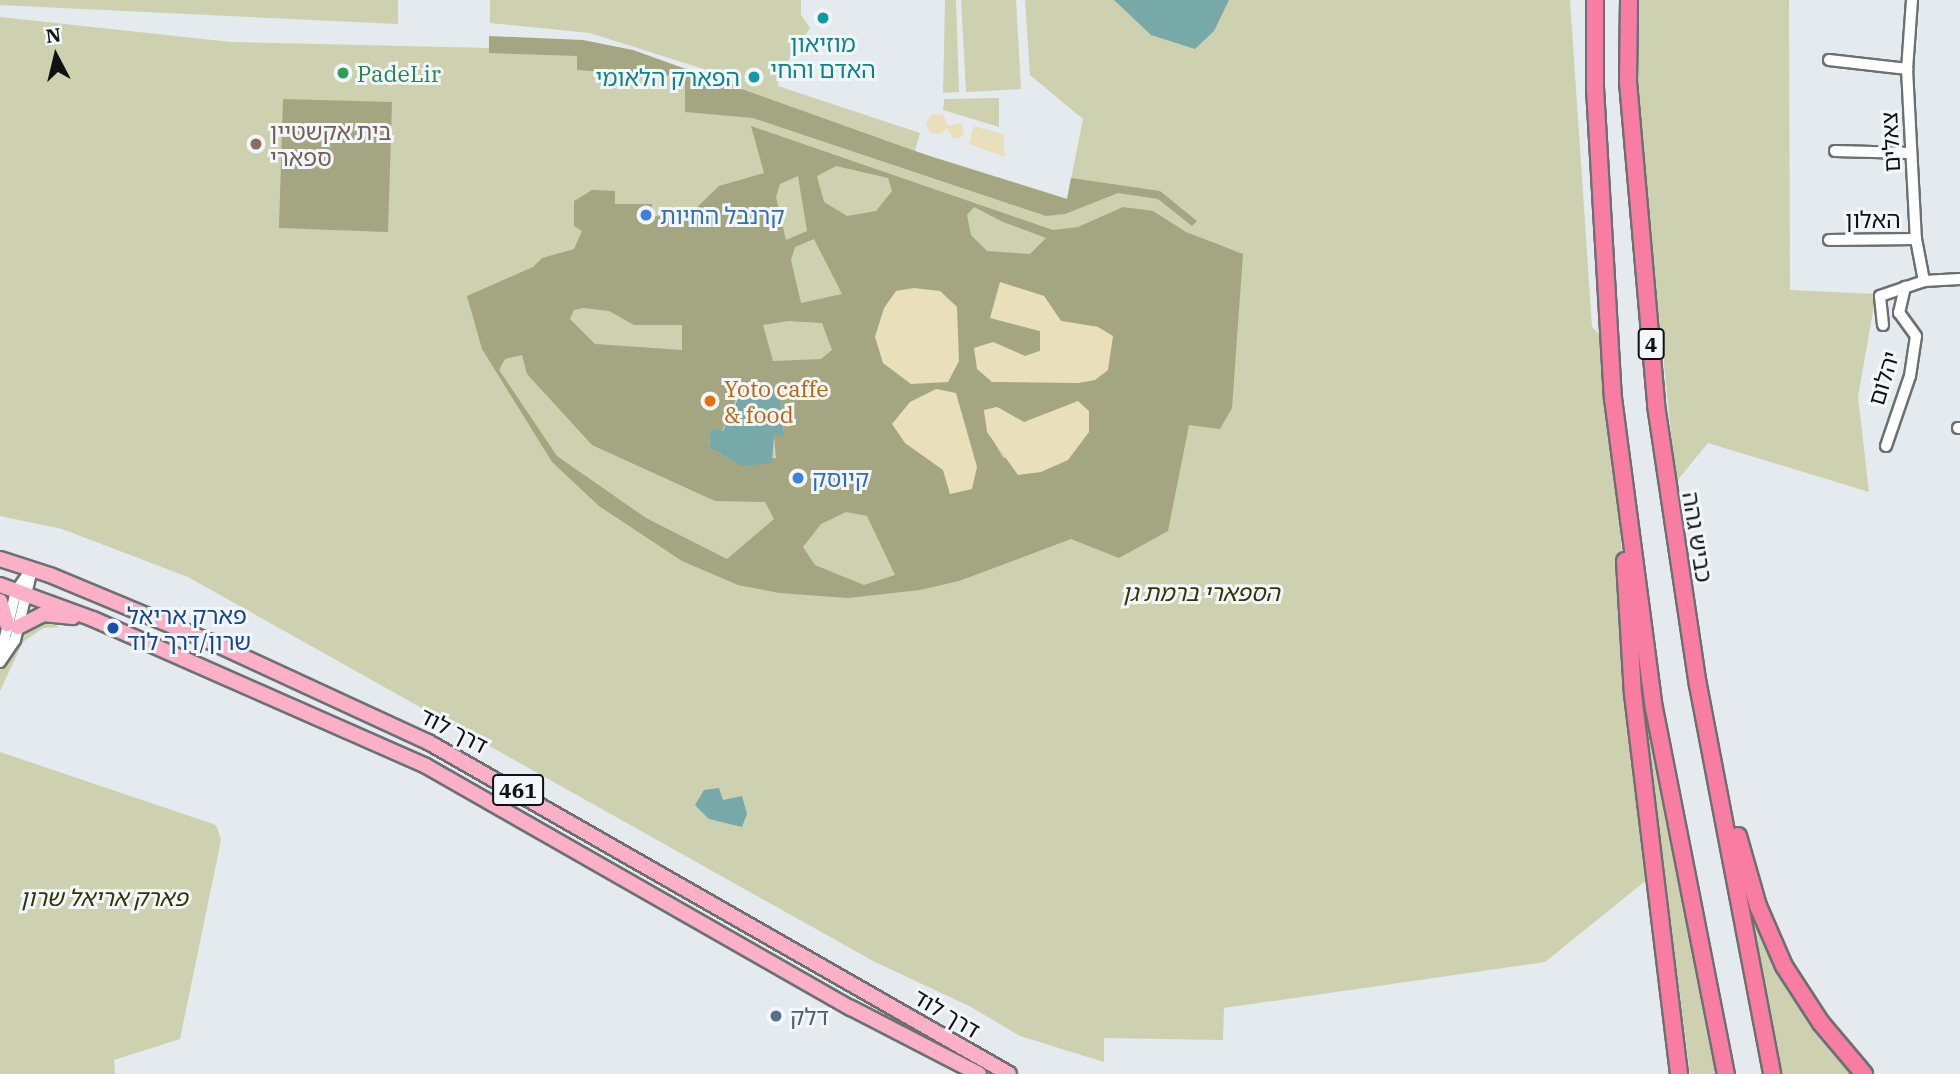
<!DOCTYPE html>
<meta charset="utf-8">
<style>
body{margin:0}
#map{position:relative;width:1960px;height:1074px;overflow:hidden;background:#e4eaee;font-family:"IBM Plex Serif","Noto Sans Hebrew",serif}
div>[style]{position:absolute}
.green>*{inset:0;background:#cdd1af}
.forest>*{inset:0;background:#a3a681}
.sand>*{inset:0;background:#e9dfba}
.water>*{inset:0;background:#77a9a8}
.roads{filter:drop-shadow(2px 0 #6b7073) drop-shadow(-2px 0 #6b7073) drop-shadow(0 2px #6b7073) drop-shadow(0 -2px #6b7073)}
.minor>*{height:10px;margin:-5px;padding:0 5px;transform-origin:5px;border-radius:5px;background:#fff}
.major>*{height:14px;margin:-7px;padding:0 7px;transform-origin:7px;border-radius:7px;background:#fbb0c8}
.highway>*{height:16px;margin:-8px;padding:0 8px;transform-origin:8px;border-radius:8px;background:#f97ca3}
.dots>*{width:19px;height:19px;translate:-50% -50%;box-sizing:border-box;border:4px solid #f2f7fb;border-radius:50%}
span{translate:-50% -50%;white-space:nowrap;text-align:center;line-height:1.15;-webkit-text-stroke:6px #f2f7fb;paint-order:stroke}
.shield-label span{padding:2px 5px;background:#f2f7fb;border:2px solid;border-radius:5px;-webkit-text-stroke-width:0}
.shield-label{font-size:21px;color:#101113;font-weight:700}
.culture-label{font-size:23px;color:#0d838f}
.right{translate:-100% -50%;text-align:right}
.leisure-label{font-size:23px;color:#27864d}
.left{translate:0 -50%;text-align:left}
.education-label{font-size:23px;color:#785e54}
.street-label{font-size:23px;color:#101113}
.shop-label{font-size:23px;color:#366cbe}
.food-label{font-size:23px;color:#c56008}
.park-label{font-size:23px;color:#323404;font-style:italic}
.transit-label{font-size:23px;color:#164399}
.service-label{font-size:23px;color:#4e5e75}
.north{position:absolute;left:21px;top:21px;width:70px;height:70px;-webkit-text-stroke:5px #f2f7fb;paint-order:stroke;rotate:353deg;font-size:19px;font-weight:700;line-height:28px;text-align:center;color:#101113}
.north::after{content:'';display:block;margin:auto;width:24px;height:32px;background:#101113;clip-path:polygon(50% 0,100% 100%,50% 72%,0 100%)}
</style>
<div id="map">
<div class="green">
<i style="clip-path:polygon(0 0,398px 0,398px 24px,0 5px)"></i>
<i style="clip-path:polygon(490px 0,801px 0,801px 15px,810px 28px,779px 75px,778px 86px,920px 133px,915px 151px,1067px 199px,1083px 119px,1030px 75px,1025px 0,1570px 0,1592px 327px,1604px 339px,1649px 878px,1545px 962px,1224px 1008px,1223px 1040px,1104px 1038px,1104px 1062px,1020px 1036px,971px 1007px,873px 961px,188px 577px,62px 529px,0 516px,0 17px,231px 42px,573px 50px,732px 85px,735px 79px,590px 33px,490px 23px)"></i>
<i style="clip-path:polygon(945px 0,956px 0,959px 92px,943px 93px)"></i>
<i style="clip-path:polygon(961px 0,1016px 0,1021px 89px,966px 92px)"></i>
<i style="clip-path:polygon(1637px 0,1789px 0,1790px 290px,1876px 294px,1858px 397px,1869px 492px,1708px 443px,1676px 482px,1633px 61px)"></i>
<i style="clip-path:polygon(999px 98px,999px 127px,943px 110px,944px 99px)"></i>
<i style="clip-path:polygon(0 608px,60px 627px,43px 628px,23px 642px,0 691px)"></i>
<i style="clip-path:polygon(1641px 684px,1689px 929px,1718px 1074px,1690px 1074px)"></i>
<i style="clip-path:polygon(0 752px,216px 825px,221px 840px,180px 1039px,114px 1060px,115px 1074px,0 1074px)"></i>
<i style="clip-path:polygon(1747px 889px,1759px 929px,1855px 1074px,1781px 1074px)"></i>
</div>
<div class="forest">
<i style="clip-path:polygon(489px 36px,583px 40px,633px 50px,929px 156px,1067px 199px,1071px 178px,1160px 191px,1197px 221px,1192px 226px,1158px 199px,1118px 193px,1065px 214px,1046px 216px,753px 118px,685px 112px,685px 77px,577px 70px,577px 56px,489px 53px)"></i>
<i style="clip-path:polygon(283px 99px,392px 102px,388px 232px,279px 228px)"></i>
<i style="clip-path:polygon(evenodd,751px 126px,1053px 230px,1078px 227px,1123px 207px,1153px 211px,1186px 232px,1243px 254px,1232px 408px,1220px 429px,1189px 425px,1168px 531px,1119px 558px,1071px 539px,959px 581px,920px 590px,848px 598px,779px 593px,738px 585px,682px 561px,599px 506px,552px 462px,482px 349px,467px 296px,533px 267px,542px 258px,574px 249px,582px 231px,574px 226px,574px 201px,592px 190px,615px 191px,615px 204px,652px 204px,652px 216px,679px 217px,693px 211px,719px 186px,764px 173px,751px 126px,836px 166px,888px 178px,892px 191px,876px 211px,847px 216px,824px 202px,817px 176px,836px 166px,751px 126px,798px 176px,807px 231px,786px 240px,776px 197px,780px 184px,798px 176px,751px 126px,974px 207px,1003px 222px,1046px 238px,1030px 254px,987px 251px,971px 235px,967px 215px,974px 207px,751px 126px,814px 239px,842px 294px,801px 303px,791px 260px,795px 247px,814px 239px,751px 126px,1000px 283px,1044px 296px,1061px 321px,1098px 327px,1026px 380px,992px 382px,993px 342px,1025px 356px,1040px 351px,1040px 331px,991px 318px,1000px 283px,751px 126px,957px 307px,956px 333px,894px 370px,883px 363px,957px 307px,751px 126px,583px 308px,609px 311px,634px 325px,682px 325px,682px 350px,595px 344px,570px 319px,574px 310px,583px 308px,751px 126px,789px 321px,822px 323px,832px 350px,821px 359px,773px 361px,763px 325px,789px 321px,751px 126px,522px 355px,527px 374px,592px 445px,715px 501px,765px 502px,774px 519px,727px 559px,646px 518px,557px 456px,499px 370px,505px 359px,522px 355px,751px 126px,742px 386px,769px 386px,781px 395px,784px 434px,774px 436px,776px 458px,737px 463px,710px 448px,709px 435px,714px 428px,722px 431px,742px 386px,751px 126px,997px 407px,1024px 422px,1004px 459px,988px 432px,984px 411px,997px 407px,751px 126px,905px 443px,977px 467px,950px 494px,944px 470px,905px 443px,751px 126px,846px 512px,867px 516px,895px 575px,864px 585px,815px 565px,803px 547px,821px 524px,846px 512px)"></i>
</div>
<div class="sand">
<i style="clip-path:polygon(932px 114px,943px 115px,948px 126px,961px 123px,964px 136px,953px 139px,947px 128px,940px 134px,930px 133px,926px 123px)"></i>
<i style="clip-path:polygon(974px 126px,1003px 134px,1005px 157px,969px 144px)"></i>
<i style="clip-path:polygon(1000px 282px,1044px 296px,1061px 321px,1098px 327px,1113px 336px,1108px 370px,1095px 380px,1078px 383px,992px 382px,977px 369px,974px 348px,993px 342px,1025px 356px,1040px 351px,1040px 331px,990px 318px)"></i>
<i style="clip-path:polygon(914px 288px,940px 291px,957px 307px,959px 361px,948px 382px,911px 384px,883px 363px,875px 337px,884px 308px,896px 291px)"></i>
<i style="clip-path:polygon(936px 389px,956px 393px,977px 467px,972px 489px,950px 494px,943px 470px,905px 443px,892px 424px,910px 402px)"></i>
<i style="clip-path:polygon(1078px 401px,1089px 411px,1089px 432px,1068px 460px,1041px 472px,1018px 475px,987px 432px,984px 410px,997px 407px,1024px 422px)"></i>
</div>
<div class="water">
<i style="clip-path:polygon(1114px 0,1229px 0,1214px 31px,1195px 49px,1151px 35px)"></i>
<i style="clip-path:polygon(746px 382px,764px 383px,781px 395px,784px 435px,774px 436px,772px 463px,742px 466px,710px 448px,709px 435px,714px 428px,723px 431px)"></i>
<i style="clip-path:polygon(719px 788px,723px 800px,742px 796px,747px 814px,742px 827px,709px 819px,695px 805px,704px 790px)"></i>
</div>
<div class="roads">
<div class="minor">
<i style="left:1912px;top:0;width:69px;rotate:94.1deg"></i>
<i style="left:1907px;top:69px;width:170px;rotate:87deg"></i>
<i style="left:1916px;top:239px;width:43px;rotate:79.2deg"></i>
<i style="left:1829px;top:60px;width:79px;rotate:6.6deg"></i>
<i style="left:1835px;top:151px;width:76px;rotate:1.5deg"></i>
<i style="left:1829px;top:240px;width:87px;rotate:-0.7deg"></i>
<i style="left:1883px;top:325px;width:29px;rotate:-96deg"></i>
<i style="left:1880px;top:296px;width:46px;rotate:-18.8deg"></i>
<i style="left:1924px;top:281px;width:36px;rotate:-3deg"></i>
<i style="left:1958px;top:428px;width:2px"></i>
<i style="left:1886px;top:446px;width:74px;rotate:-71.1deg"></i>
<i style="left:1910px;top:376px;width:40px;rotate:-81.5deg"></i>
<i style="left:1916px;top:336px;width:29px;rotate:-126deg"></i>
<i style="left:1899px;top:313px;width:27px;rotate:-77deg"></i>
<i style="left:0;top:658px;width:69px;rotate:-76.6deg"></i>
<i style="left:16px;top:591px;width:24px;rotate:-55deg"></i>
<i style="left:0;top:662px;width:27px;rotate:-56deg"></i>
<i style="left:15px;top:640px;width:73px;rotate:-76.5deg"></i>
</div>
<div class="major">
<i style="left:0;top:559px;width:52px;rotate:17.7deg"></i>
<i style="left:50px;top:575px;width:182px;rotate:22.6deg"></i>
<i style="left:218px;top:645px;width:231px;rotate:24.8deg"></i>
<i style="left:428px;top:742px;width:669px;rotate:29.74deg"></i>
<i style="left:0;top:585px;width:99px;rotate:20.1deg"></i>
<i style="left:93px;top:619px;width:364px;rotate:23.8deg"></i>
<i style="left:426px;top:766px;width:489px;rotate:29.7deg"></i>
<i style="left:851px;top:1008px;width:144px;rotate:27.3deg"></i>
<i style="left:0;top:601px;width:24px;rotate:73deg"></i>
<i style="left:18px;top:627px;width:28px;rotate:-27deg"></i>
<i style="left:43px;top:614px;width:30px;rotate:6deg"></i>
</div>
<div class="highway">
<i style="left:1595px;top:0;width:88px;rotate:90deg"></i>
<i style="left:1595px;top:88px;width:311px;rotate:86.7deg"></i>
<i style="left:1613px;top:398px;width:313px;rotate:82.5deg"></i>
<i style="left:1654px;top:708px;width:373px;rotate:78.9deg"></i>
<i style="left:1629px;top:0;width:82px;rotate:90.7deg"></i>
<i style="left:1628px;top:82px;width:324px;rotate:85deg"></i>
<i style="left:1656px;top:405px;width:283px;rotate:81.5deg"></i>
<i style="left:1698px;top:685px;width:396px;rotate:79.2deg"></i>
<i style="left:1625px;top:561px;width:133px;rotate:86.6deg"></i>
<i style="left:1633px;top:694px;width:383px;rotate:83.1deg"></i>
<i style="left:1738px;top:836px;width:73px;rotate:74.1deg"></i>
<i style="left:1758px;top:906px;width:65px;rotate:66.6deg"></i>
<i style="left:1784px;top:966px;width:68px;rotate:57deg"></i>
<i style="left:1821px;top:1023px;width:67px;rotate:49.9deg"></i>
</div>
</div>
<div class="dots">
<i style="left:823px;top:18px;background:#0f9aa8"></i>
<i style="left:343px;top:73px;background:#2e9e5b"></i>
<i style="left:754px;top:77px;background:#0f9aa8"></i>
<i style="left:256px;top:144px;background:#8d6e63"></i>
<i style="left:646px;top:215px;background:#3f7fe0"></i>
<i style="left:710px;top:401px;background:#e8710a"></i>
<i style="left:798px;top:478px;background:#3f7fe0"></i>
<i style="left:113px;top:628px;background:#1a4fb4"></i>
<i style="left:776px;top:1016px;background:#5c6f8a"></i>
</div>
<div class="shield-label">
<span style="left:1651px;top:344px">4</span>
<span style="left:518px;top:790px">461</span>
</div>
<div class="culture-label">
<span style="left:823px;top:56px">מוזיאון<br>האדם והחי</span>
<span class="right" style="left:740px;top:77px">הפארק הלאומי</span>
</div>
<div class="leisure-label">
<span class="left" style="left:357px;top:73px">PadeLir</span>
</div>
<div class="education-label">
<span class="left" style="left:270px;top:144px">בית אקשטיין<br>ספארי</span>
</div>
<div class="street-label">
<span style="left:1890px;top:142px;rotate:-93deg">צאלים</span>
<span style="left:1873px;top:219px">האלון</span>
<span style="left:1883px;top:378px;rotate:-73deg">יהלום</span>
<span style="left:1698px;top:537px;rotate:81deg">כביש גהה</span>
<span style="left:454px;top:730px;rotate:27deg">דרך לוד</span>
<span style="left:947px;top:1013px;rotate:31deg">דרך לוד</span>
</div>
<div class="shop-label">
<span class="left" style="left:660px;top:215px">קרנבל החיות</span>
<span class="left" style="left:812px;top:478px">קיוסק</span>
</div>
<div class="food-label">
<span class="left" style="left:724px;top:401px">Yoto caffe<br>&amp; food</span>
</div>
<div class="park-label">
<span style="left:1201px;top:592px">הספארי ברמת גן</span>
<span style="left:104px;top:897px">פארק אריאל שרון</span>
</div>
<div class="transit-label">
<span class="left" style="left:127px;top:628px">פארק אריאל<br>שרון/דרך לוד</span>
</div>
<div class="service-label">
<span class="left" style="left:790px;top:1016px">דלק</span>
</div>
<div class="north">N</div>
</div>
